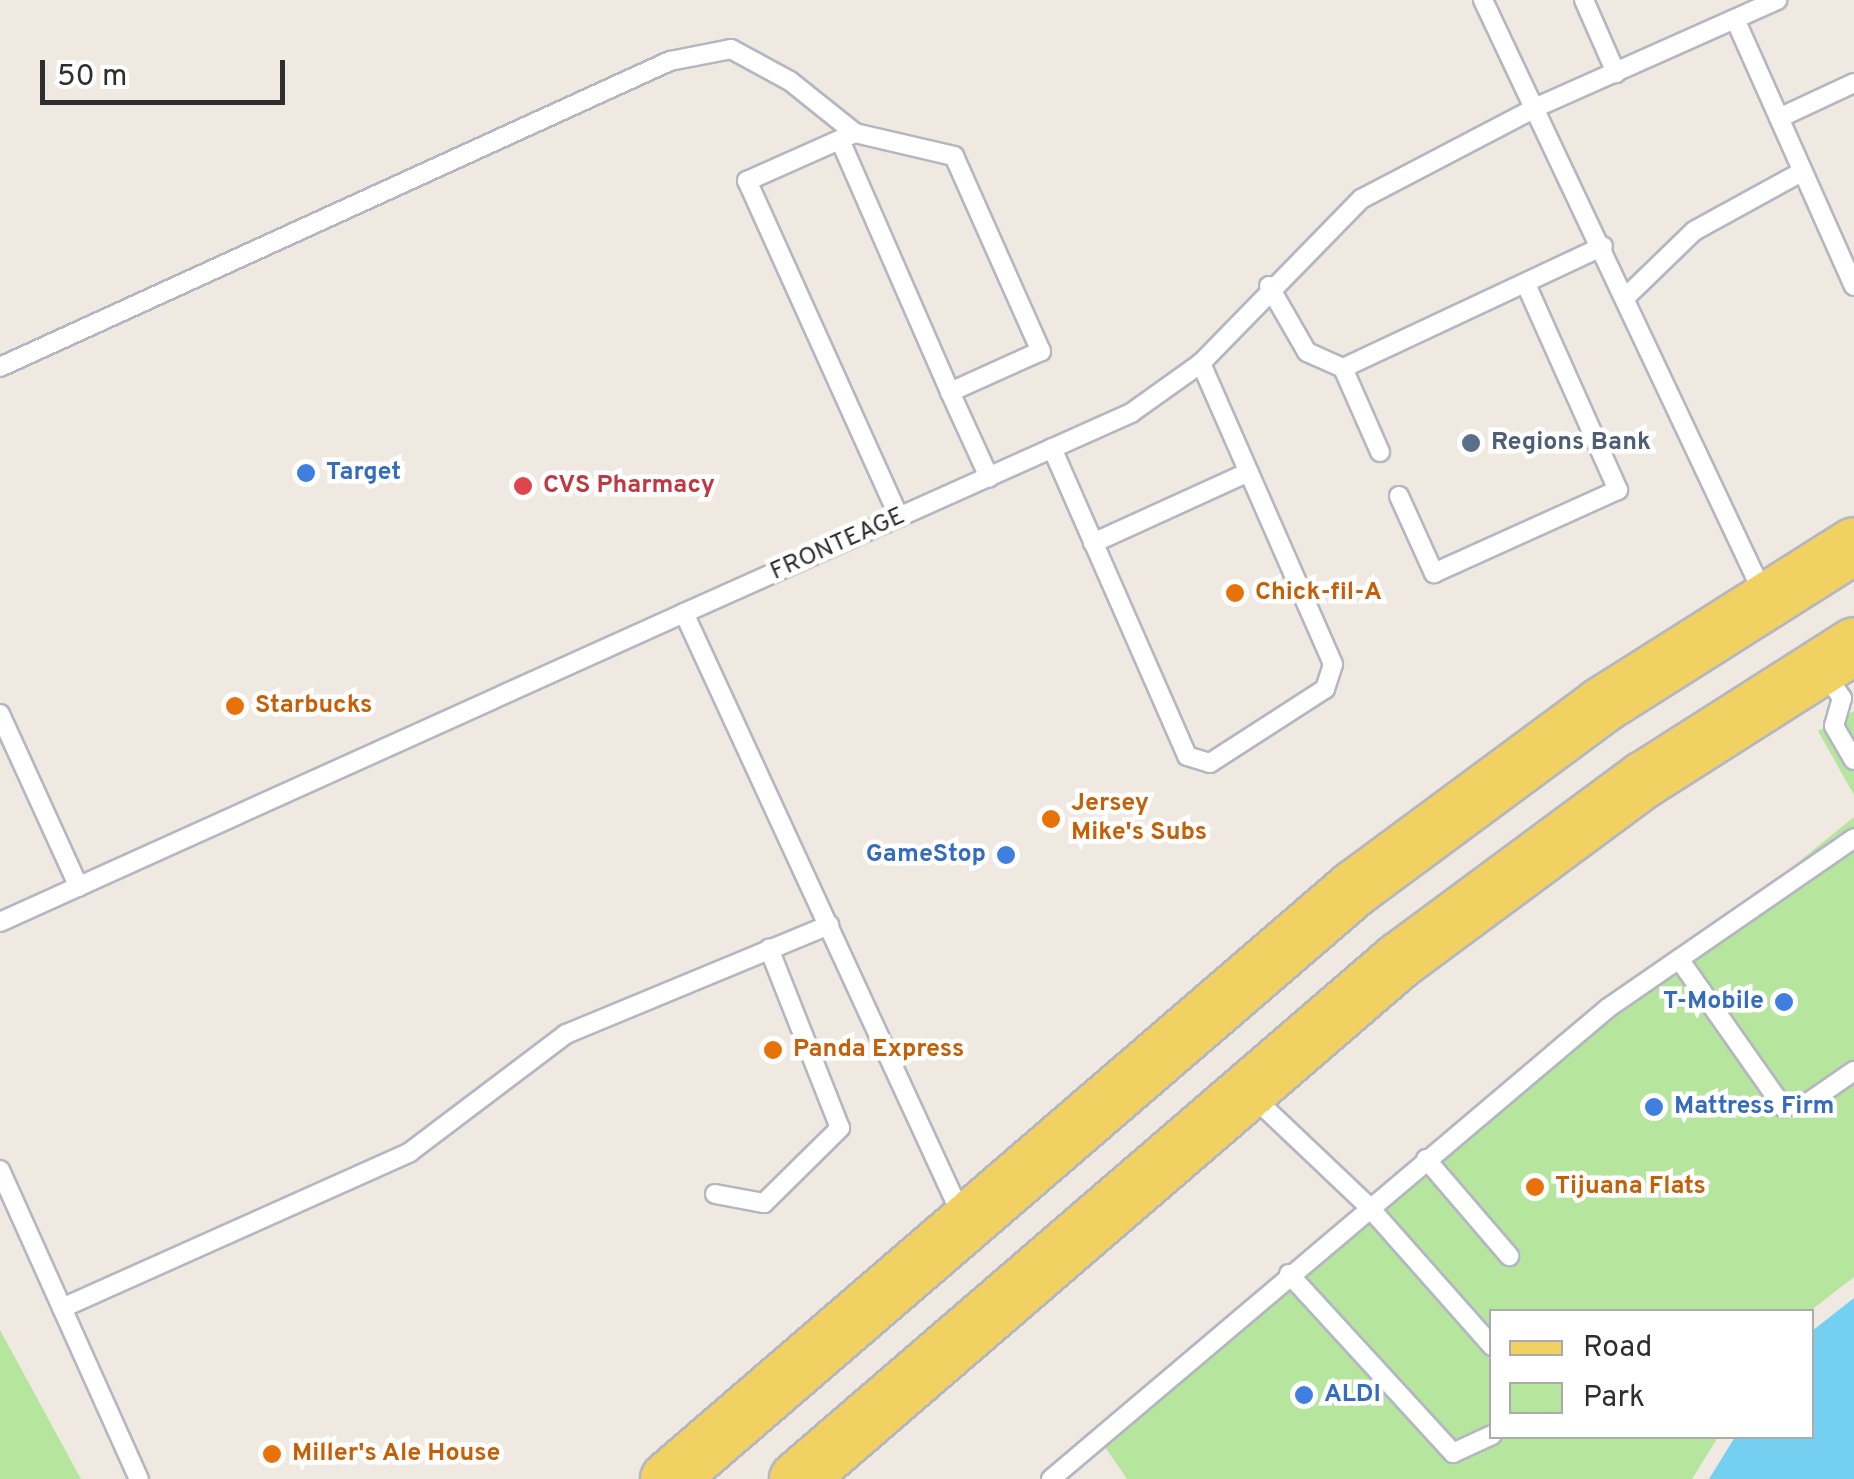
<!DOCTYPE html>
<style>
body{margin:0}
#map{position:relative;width:1854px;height:1479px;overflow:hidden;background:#efe9e1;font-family:Overpass,sans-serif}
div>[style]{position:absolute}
.green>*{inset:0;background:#b6e59e}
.water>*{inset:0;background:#75cff0}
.roads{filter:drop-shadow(2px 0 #b4b7c1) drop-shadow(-2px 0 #b4b7c1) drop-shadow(0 2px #b4b7c1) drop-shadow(0 -2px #b4b7c1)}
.lane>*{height:18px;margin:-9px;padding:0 9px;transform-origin:9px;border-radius:9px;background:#fff}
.primary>*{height:55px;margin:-27.5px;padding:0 27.5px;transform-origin:27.5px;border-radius:27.5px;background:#f2d163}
.dots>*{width:28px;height:28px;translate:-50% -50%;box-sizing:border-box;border:5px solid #fff;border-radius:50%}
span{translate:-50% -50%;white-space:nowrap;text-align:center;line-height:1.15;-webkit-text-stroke:9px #fff;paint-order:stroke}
.service-label{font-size:25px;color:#4e5e75;font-weight:700}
.left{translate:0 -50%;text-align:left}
.shop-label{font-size:25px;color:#366cbe;font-weight:700}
.right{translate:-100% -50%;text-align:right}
.health-label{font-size:25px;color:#be3a42;font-weight:700}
.street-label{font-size:25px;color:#2e2e2e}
.food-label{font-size:25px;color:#c56008;font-weight:700}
.legend{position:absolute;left:1489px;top:1309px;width:325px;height:130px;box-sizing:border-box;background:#fff;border:2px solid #ababab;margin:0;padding:12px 18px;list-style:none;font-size:30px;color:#2e2e2e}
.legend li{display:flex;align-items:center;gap:20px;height:50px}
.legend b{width:50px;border:2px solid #ababab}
.scale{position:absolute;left:40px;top:60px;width:245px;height:45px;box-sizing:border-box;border:5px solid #2e2e2e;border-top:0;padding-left:12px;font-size:30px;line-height:35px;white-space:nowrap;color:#2e2e2e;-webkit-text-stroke:8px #fff;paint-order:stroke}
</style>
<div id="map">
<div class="green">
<i style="clip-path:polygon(1854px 711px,1854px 795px,1818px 731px)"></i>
<i style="clip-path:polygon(1854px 817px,1854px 1277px,1810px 1311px,1492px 1312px,1492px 1436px,1718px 1437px,1692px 1479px,1127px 1479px,1096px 1434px)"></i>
<i style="clip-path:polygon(0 1330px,81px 1479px,0 1479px)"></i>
</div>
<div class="water">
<i style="clip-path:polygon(1854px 1298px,1854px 1479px,1709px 1479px,1735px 1437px,1812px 1436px,1812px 1331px)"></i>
</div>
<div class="roads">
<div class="lane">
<i style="left:1483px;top:0;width:660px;rotate:64.72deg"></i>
<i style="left:1584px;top:0;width:80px;rotate:66.3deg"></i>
<i style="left:1735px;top:19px;width:292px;rotate:66deg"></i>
<i style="left:1779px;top:118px;width:83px;rotate:-25deg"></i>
<i style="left:840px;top:140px;width:275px;rotate:66.4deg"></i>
<i style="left:1269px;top:286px;width:76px;rotate:60.1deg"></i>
<i style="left:1307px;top:352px;width:39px;rotate:24deg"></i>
<i style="left:1627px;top:296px;width:93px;rotate:-44.1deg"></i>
<i style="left:1694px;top:231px;width:124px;rotate:-28.8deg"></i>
<i style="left:0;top:367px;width:737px;rotate:-24.55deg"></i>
<i style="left:670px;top:61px;width:62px;rotate:-11.1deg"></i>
<i style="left:731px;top:49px;width:67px;rotate:28.5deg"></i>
<i style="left:790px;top:81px;width:83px;rotate:38.7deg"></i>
<i style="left:1052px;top:448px;width:336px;rotate:66.3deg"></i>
<i style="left:1187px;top:756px;width:24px;rotate:17deg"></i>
<i style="left:1210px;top:763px;width:137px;rotate:-32.8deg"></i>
<i style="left:1325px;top:689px;width:26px;rotate:-72deg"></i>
<i style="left:1333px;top:664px;width:329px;rotate:-113.7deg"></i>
<i style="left:1380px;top:452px;width:92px;rotate:-113.8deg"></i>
<i style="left:1343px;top:368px;width:287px;rotate:-25.1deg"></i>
<i style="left:1399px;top:496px;width:85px;rotate:65.6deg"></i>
<i style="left:1434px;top:573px;width:202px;rotate:-24.3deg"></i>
<i style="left:1618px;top:490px;width:226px;rotate:-114.1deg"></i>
<i style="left:899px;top:517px;width:369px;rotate:-114.3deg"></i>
<i style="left:747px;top:181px;width:118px;rotate:-24deg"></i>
<i style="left:855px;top:133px;width:102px;rotate:13.1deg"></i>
<i style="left:954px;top:156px;width:214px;rotate:66deg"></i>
<i style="left:1041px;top:351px;width:100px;rotate:155.7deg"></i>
<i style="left:950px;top:392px;width:94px;rotate:65.4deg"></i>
<i style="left:1093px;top:543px;width:171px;rotate:-24.5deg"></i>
<i style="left:1823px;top:670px;width:34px;rotate:56deg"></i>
<i style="left:1842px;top:698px;width:29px;rotate:106deg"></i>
<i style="left:1834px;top:726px;width:39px;rotate:60deg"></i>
<i style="left:0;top:714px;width:190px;rotate:65.5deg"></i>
<i style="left:0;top:922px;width:751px;rotate:-24.31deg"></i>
<i style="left:1679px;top:959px;width:181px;rotate:54.9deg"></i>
<i style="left:1783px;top:1107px;width:26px;rotate:-11deg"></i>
<i style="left:1809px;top:1102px;width:55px;rotate:-34.6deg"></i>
<i style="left:1250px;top:1094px;width:164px;rotate:43.5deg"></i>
<i style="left:1369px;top:1207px;width:186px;rotate:48.5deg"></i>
<i style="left:1426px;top:1159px;width:128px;rotate:49.4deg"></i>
<i style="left:0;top:1170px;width:339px;rotate:65.8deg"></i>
<i style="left:715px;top:1194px;width:50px;rotate:10.4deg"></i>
<i style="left:764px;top:1203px;width:107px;rotate:-44.6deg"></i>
<i style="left:840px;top:1128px;width:193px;rotate:-111.6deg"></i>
<i style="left:962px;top:1216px;width:664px;rotate:-114.75deg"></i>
<i style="left:684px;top:613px;width:490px;rotate:-24.1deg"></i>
<i style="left:1131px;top:413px;width:86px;rotate:-35.5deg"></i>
<i style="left:1201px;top:363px;width:229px;rotate:-45.7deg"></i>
<i style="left:1361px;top:199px;width:201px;rotate:-27.6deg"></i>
<i style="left:1539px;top:106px;width:261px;rotate:-24deg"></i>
<i style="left:1289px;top:1274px;width:243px;rotate:47.5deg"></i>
<i style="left:1453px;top:1453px;width:43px;rotate:-24.8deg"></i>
<i style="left:62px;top:1308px;width:381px;rotate:-24.1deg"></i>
<i style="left:410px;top:1152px;width:196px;rotate:-37.1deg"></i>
<i style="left:566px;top:1034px;width:285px;rotate:-22.5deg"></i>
<i style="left:1051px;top:1479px;width:729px;rotate:-40.22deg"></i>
<i style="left:1608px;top:1008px;width:299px;rotate:-34.6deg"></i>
</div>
<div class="primary">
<i style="left:668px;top:1479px;width:905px;rotate:-40.75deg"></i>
<i style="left:1354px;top:888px;width:307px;rotate:-36.5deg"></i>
<i style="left:1601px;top:705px;width:299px;rotate:-32.3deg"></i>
<i style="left:797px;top:1479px;width:795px;rotate:-40.77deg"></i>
<i style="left:1399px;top:960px;width:305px;rotate:-36.5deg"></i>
<i style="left:1644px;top:779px;width:249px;rotate:-32.5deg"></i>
</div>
</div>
<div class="dots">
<i style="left:1471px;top:443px;background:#5c6f8a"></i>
<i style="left:306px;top:473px;background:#3f7fe0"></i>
<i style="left:523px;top:486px;background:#e0444e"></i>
<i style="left:1235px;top:593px;background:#e8710a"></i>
<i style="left:235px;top:706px;background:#e8710a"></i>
<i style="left:1051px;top:819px;background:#e8710a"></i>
<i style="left:1006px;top:855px;background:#3f7fe0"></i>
<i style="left:1784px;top:1002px;background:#3f7fe0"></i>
<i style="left:773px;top:1050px;background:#e8710a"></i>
<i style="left:1654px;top:1107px;background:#3f7fe0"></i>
<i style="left:1535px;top:1187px;background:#e8710a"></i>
<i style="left:1304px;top:1395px;background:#3f7fe0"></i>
<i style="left:272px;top:1454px;background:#e8710a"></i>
</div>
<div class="service-label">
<span class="left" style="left:1491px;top:443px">Regions Bank</span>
</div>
<div class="shop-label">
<span class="left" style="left:326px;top:473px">Target</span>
<span class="right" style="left:986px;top:855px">GameStop</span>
<span class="right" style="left:1764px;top:1002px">T-Mobile</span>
<span class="left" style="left:1674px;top:1107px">Mattress Firm</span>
<span class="left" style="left:1324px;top:1395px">ALDI</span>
</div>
<div class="health-label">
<span class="left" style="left:543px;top:486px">CVS Pharmacy</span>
</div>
<div class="street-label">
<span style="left:838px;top:545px;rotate:-24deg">FRONTEAGE</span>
</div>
<div class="food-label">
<span class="left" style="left:1255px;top:593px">Chick-fil-A</span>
<span class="left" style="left:255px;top:706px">Starbucks</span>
<span class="left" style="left:1071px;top:819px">Jersey<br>Mike's Subs</span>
<span class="left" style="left:793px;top:1050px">Panda Express</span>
<span class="left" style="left:1555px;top:1187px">Tijuana Flats</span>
<span class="left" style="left:292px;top:1454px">Miller's Ale House</span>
</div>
<ul class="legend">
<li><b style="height:12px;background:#f2d163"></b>Road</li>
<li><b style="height:28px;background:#b6e59e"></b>Park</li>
</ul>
<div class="scale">50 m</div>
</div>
